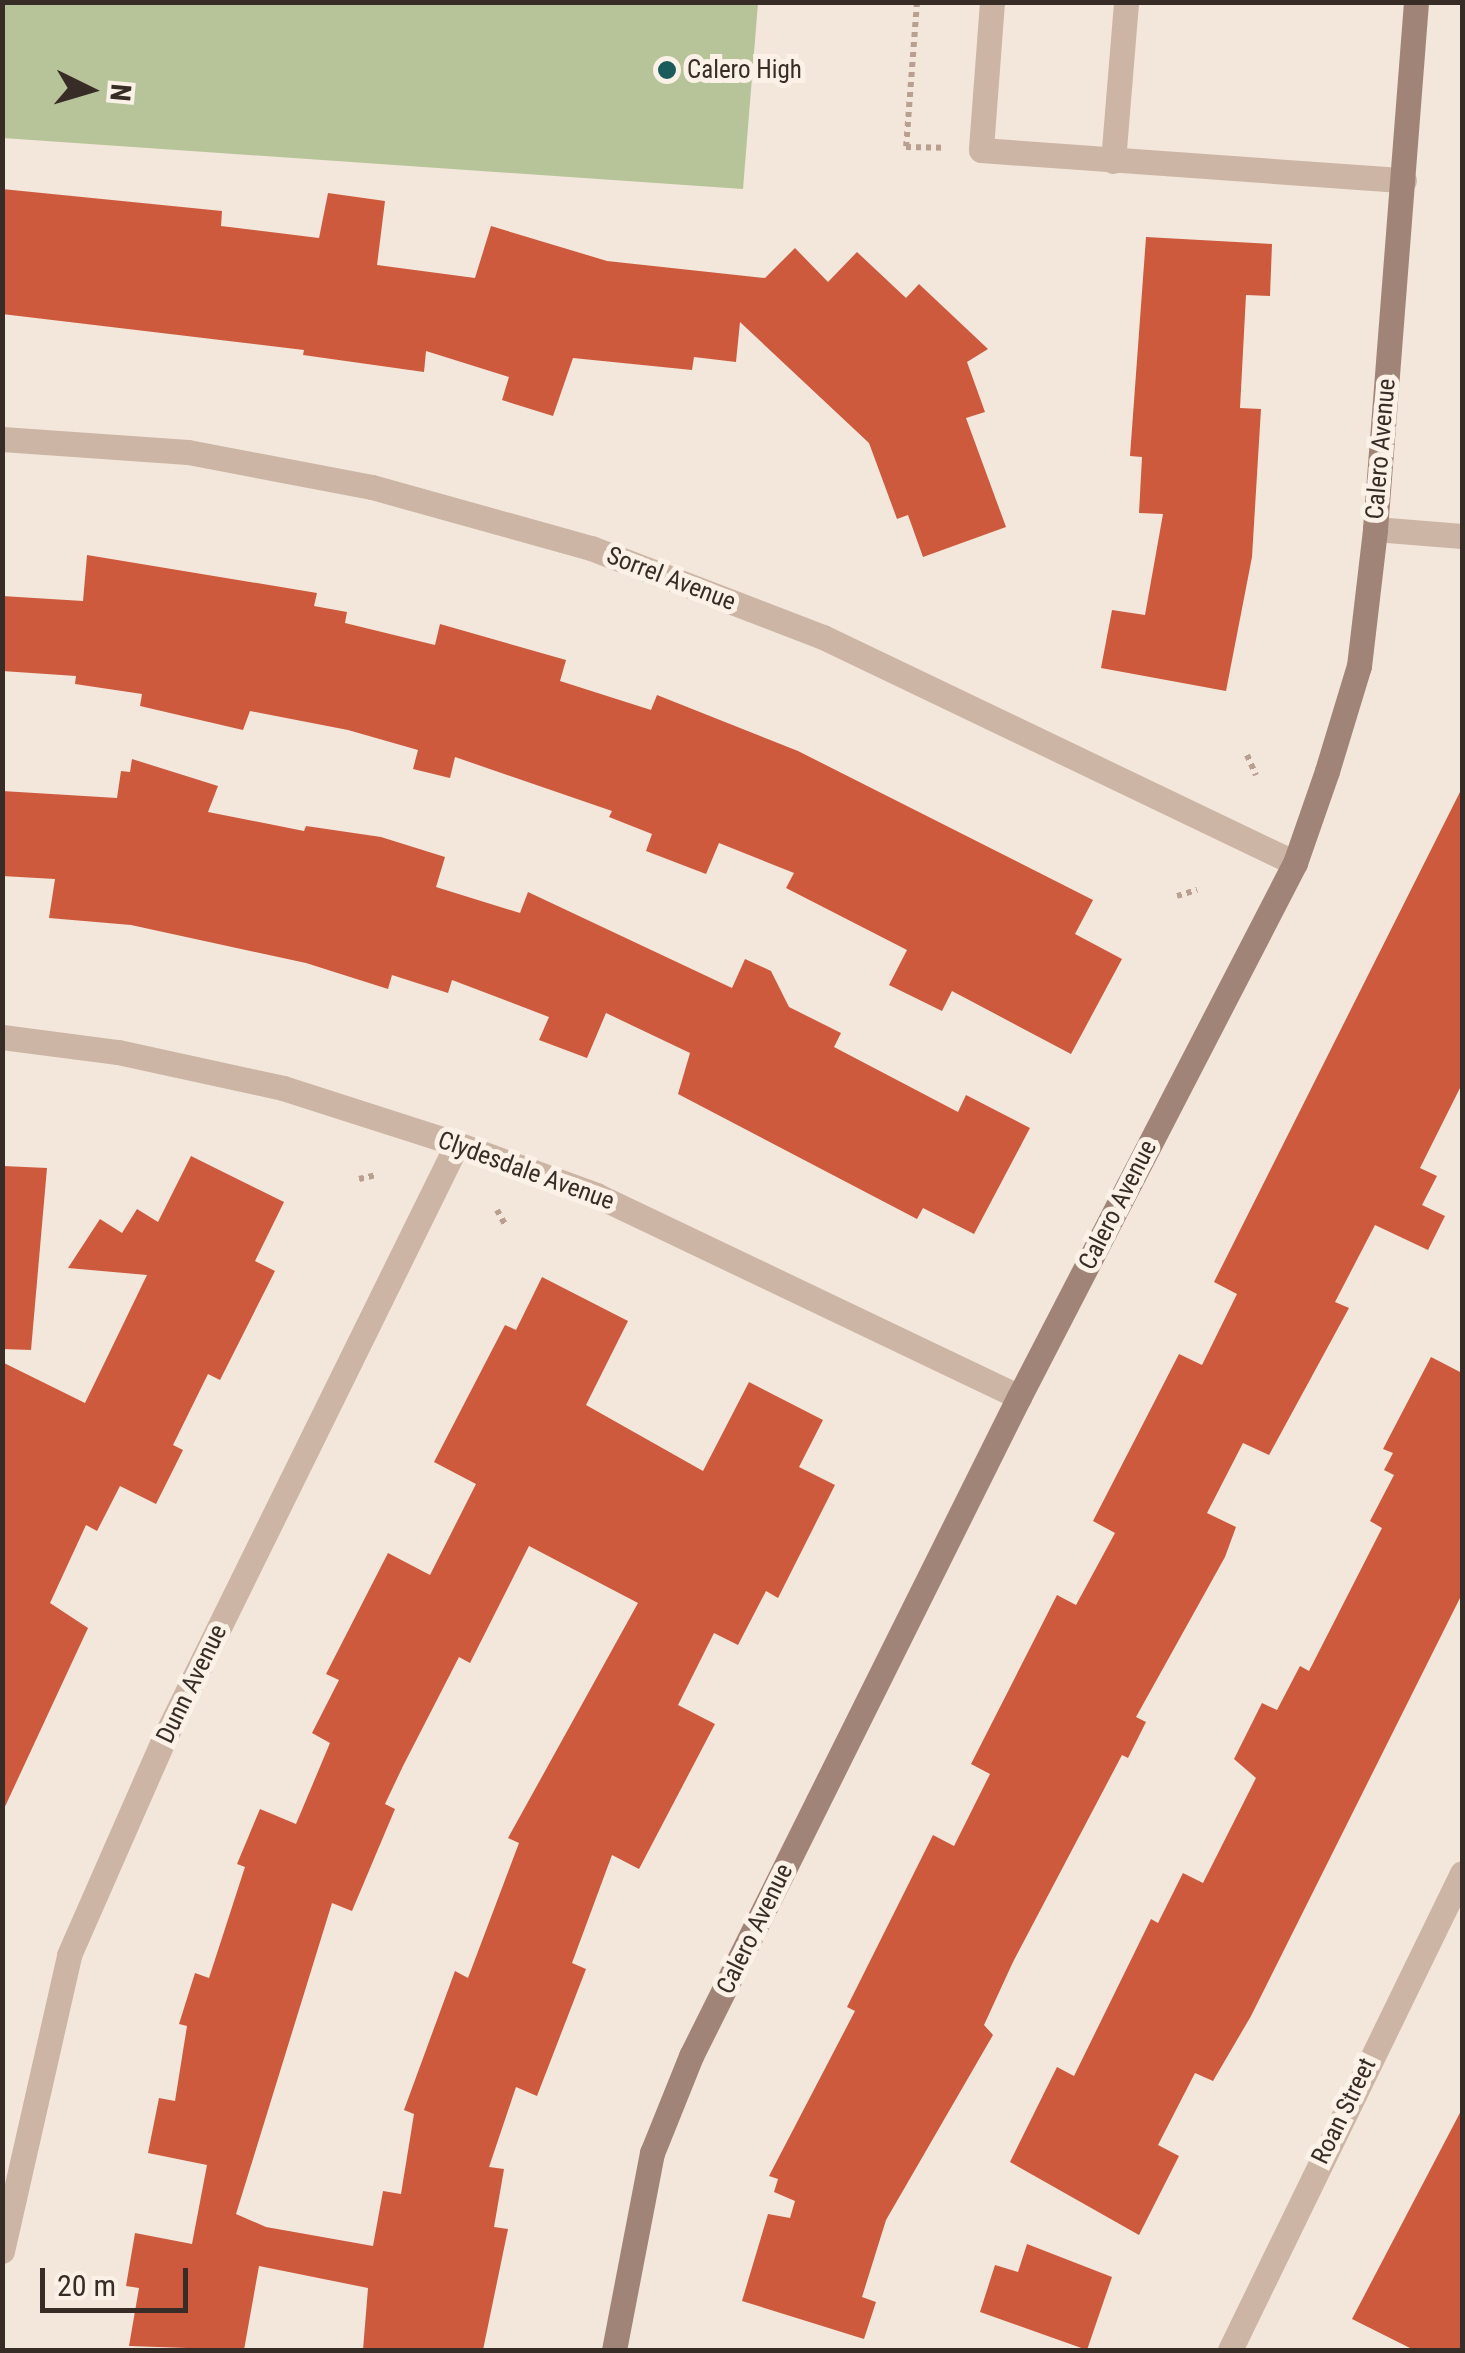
<!DOCTYPE html>
<style>
body{margin:0}
#map{position:relative;width:1465px;height:2353px;overflow:hidden;background:#f3e6da;font-family:"Roboto Condensed",sans-serif}
div>[style]{position:absolute}
.green>*{inset:0;background:#b7c499}
.building>*{inset:0;background:#ce5a3e}
.path>*{height:6px;margin-top:-3px;transform-origin:0;background:repeating-linear-gradient(90deg,#b89f90 0 5px,transparent 0 10px)}
.lane>*{height:25px;margin:-12.5px;padding:0 12.5px;transform-origin:12.5px;border-radius:12.5px;background:#ccb5a5}
.street>*{height:25px;margin:-12.5px;padding:0 12.5px;transform-origin:12.5px;border-radius:12.5px;background:#ccb5a5}
.secondary>*{height:25px;margin:-12.5px;padding:0 12.5px;transform-origin:12.5px;border-radius:12.5px;background:#a08477}
.dots>*{width:28px;height:28px;translate:-50% -50%;box-sizing:border-box;border:5px solid #fbf1e7;border-radius:50%}
span{translate:-50% -50%;white-space:nowrap;text-align:center;line-height:1.15;-webkit-text-stroke:10px #fbf1e7;paint-order:stroke}
.poi-label{font-size:25px;color:#382c27}
.left{translate:0 -50%;text-align:left}
.street-label{font-size:25px;color:#382c27}
.frame{position:absolute;inset:0;border:5px solid #382c27;pointer-events:none}
.north{position:absolute;left:40px;top:40px;width:100px;height:100px;-webkit-text-stroke:8px #fbf1e7;paint-order:stroke;rotate:95deg;font-size:28px;font-weight:700;line-height:40px;text-align:center;color:#382c27}
.north::after{content:'';display:block;margin:auto;width:35px;height:45px;background:#382c27;clip-path:polygon(50% 0,100% 100%,50% 72%,0 100%)}
.scale{position:absolute;left:40px;top:2268px;width:148px;height:45px;box-sizing:border-box;border:5px solid #382c27;border-top:0;padding-left:12px;font-size:30px;line-height:35px;white-space:nowrap;color:#382c27;-webkit-text-stroke:8px #fbf1e7;paint-order:stroke}
</style>
<div id="map">
<div class="green">
<i style="clip-path:polygon(2px 3px,758px 3px,743px 189px,3px 138px)"></i>
</div>
<div class="building">
<i style="clip-path:polygon(2px 189px,222px 211px,221px 226px,319px 238px,328px 193px,385px 201px,377px 265px,475px 278px,491px 226px,607px 261px,765px 278px,795px 248px,828px 282px,857px 252px,906px 298px,919px 284px,988px 349px,967px 362px,985px 412px,966px 418px,1006px 527px,923px 557px,908px 515px,897px 519px,869px 443px,740px 322px,736px 362px,694px 357px,692px 370px,573px 358px,553px 416px,502px 400px,509px 377px,426px 351px,424px 372px,303px 355px,304px 350px,2px 314px)"></i>
<i style="clip-path:polygon(1146px 237px,1272px 244px,1270px 296px,1246px 295px,1240px 408px,1261px 409px,1252px 557px,1226px 691px,1101px 668px,1112px 610px,1145px 615px,1163px 514px,1139px 513px,1142px 457px,1130px 456px)"></i>
<i style="clip-path:polygon(87px 555px,317px 593px,314px 606px,347px 612px,345px 623px,435px 645px,440px 624px,566px 660px,560px 681px,651px 710px,657px 695px,798px 751px,1093px 900px,1075px 934px,1122px 959px,1071px 1054px,952px 991px,942px 1011px,889px 985px,907px 950px,786px 888px,794px 873px,719px 843px,706px 874px,646px 851px,652px 834px,609px 817px,612px 811px,455px 757px,450px 778px,413px 769px,418px 750px,348px 730px,250px 711px,243px 730px,140px 706px,142px 694px,75px 684px,76px 676px,2px 671px,2px 596px,83px 601px)"></i>
<i style="clip-path:polygon(132px 759px,218px 786px,208px 812px,304px 831px,306px 826px,381px 837px,445px 857px,436px 887px,520px 913px,528px 892px,732px 988px,745px 959px,771px 971px,789px 1007px,841px 1033px,834px 1047px,958px 1112px,966px 1095px,1030px 1128px,974px 1234px,923px 1208px,917px 1219px,678px 1094px,690px 1053px,606px 1013px,587px 1058px,539px 1040px,549px 1017px,452px 980px,448px 993px,392px 975px,388px 989px,306px 963px,131px 925px,49px 918px,55px 879px,2px 876px,2px 791px,117px 798px,121px 771px,130px 772px)"></i>
<i style="clip-path:polygon(1462px 788px,1462px 1084px,1420px 1168px,1437px 1176px,1422px 1205px,1445px 1216px,1428px 1250px,1375px 1225px,1335px 1302px,1349px 1308px,1269px 1455px,1243px 1443px,1207px 1513px,1236px 1527px,1225px 1557px,1136px 1717px,1146px 1722px,1128px 1758px,1122px 1755px,1013px 1962px,984px 2025px,993px 2035px,886px 2220px,862px 2297px,876px 2302px,864px 2339px,742px 2301px,768px 2214px,790px 2218px,795px 2201px,774px 2192px,778px 2179px,769px 2176px,855px 2011px,847px 2007px,933px 1835px,954px 1846px,990px 1774px,971px 1764px,1057px 1595px,1076px 1605px,1115px 1533px,1093px 1521px,1179px 1354px,1202px 1365px,1237px 1294px,1214px 1282px)"></i>
<i style="clip-path:polygon(191px 1156px,284px 1202px,255px 1261px,275px 1271px,220px 1380px,208px 1374px,173px 1445px,183px 1450px,156px 1504px,120px 1486px,97px 1531px,86px 1525px,50px 1603px,88px 1628px,2px 1813px,2px 1362px,85px 1403px,147px 1275px,68px 1268px,100px 1219px,122px 1233px,137px 1209px,158px 1222px)"></i>
<i style="clip-path:polygon(3px 1166px,47px 1168px,31px 1350px,2px 1349px)"></i>
<i style="clip-path:polygon(evenodd,542px 1277px,628px 1321px,586px 1405px,703px 1471px,749px 1382px,823px 1420px,799px 1467px,835px 1485px,778px 1598px,766px 1591px,738px 1645px,714px 1633px,678px 1705px,715px 1724px,639px 1869px,612px 1855px,572px 1963px,586px 1969px,537px 2096px,516px 2087px,489px 2167px,504px 2169px,494px 2227px,508px 2229px,483px 2350px,363px 2350px,368px 2288px,259px 2266px,244px 2350px,129px 2346px,139px 2288px,126px 2286px,135px 2233px,192px 2244px,207px 2165px,148px 2153px,159px 2098px,175px 2101px,187px 2026px,179px 2024px,195px 1973px,209px 1978px,245px 1867px,237px 1864px,260px 1809px,296px 1824px,330px 1743px,312px 1733px,339px 1680px,326px 1674px,388px 1553px,430px 1575px,476px 1484px,434px 1462px,505px 1325px,516px 1330px,542px 1277px,529px 1546px,638px 1603px,508px 1838px,519px 1843px,468px 1978px,455px 1971px,404px 2110px,414px 2114px,401px 2194px,383px 2191px,373px 2246px,266px 2227px,236px 2214px,332px 1903px,352px 1911px,395px 1809px,385px 1804px,403px 1766px,459px 1657px,470px 1663px,529px 1546px)"></i>
<i style="clip-path:polygon(1431px 1357px,1462px 1373px,1462px 1594px,1251px 2016px,1213px 2081px,1195px 2073px,1158px 2145px,1179px 2156px,1139px 2235px,1010px 2162px,1057px 2067px,1074px 2076px,1151px 1919px,1158px 1923px,1183px 1873px,1203px 1883px,1256px 1778px,1234px 1759px,1262px 1703px,1277px 1710px,1300px 1666px,1309px 1671px,1382px 1528px,1370px 1521px,1394px 1475px,1384px 1470px,1393px 1453px,1383px 1449px)"></i>
<i style="clip-path:polygon(1462px 2109px,1462px 2350px,1414px 2350px,1352px 2319px)"></i>
<i style="clip-path:polygon(1027px 2244px,1112px 2277px,1087px 2350px,980px 2312px,995px 2265px,1018px 2272px)"></i>
</div>
<div class="path">
<i style="left:917px;top:2px;width:145px;rotate:94.3deg"></i>
<i style="left:906px;top:147px;width:39px;rotate:1deg"></i>
<i style="left:1247px;top:755px;width:22px;rotate:66deg"></i>
<i style="left:1177px;top:896px;width:21px;rotate:-17deg"></i>
<i style="left:359px;top:1179px;width:18px;rotate:-13deg"></i>
<i style="left:497px;top:1210px;width:18px;rotate:61deg"></i>
</div>
<div class="lane">
<i style="left:992px;top:2px;width:148px;rotate:94.3deg"></i>
<i style="left:981px;top:150px;width:424px;rotate:4.1deg"></i>
<i style="left:1113px;top:161px;width:160px;rotate:-85.3deg"></i>
</div>
<div class="street">
<i style="left:2px;top:439px;width:186px;rotate:4deg"></i>
<i style="left:188px;top:452px;width:187px;rotate:10.8deg"></i>
<i style="left:372px;top:487px;width:227px;rotate:15.6deg"></i>
<i style="left:591px;top:548px;width:248px;rotate:21deg"></i>
<i style="left:823px;top:637px;width:523px;rotate:25.59deg"></i>
<i style="left:1375px;top:529px;width:87px;rotate:4.6deg"></i>
<i style="left:2px;top:1037px;width:117px;rotate:7.4deg"></i>
<i style="left:118px;top:1052px;width:169px;rotate:12.3deg"></i>
<i style="left:283px;top:1088px;width:183px;rotate:17.8deg"></i>
<i style="left:457px;top:1144px;width:148px;rotate:20.1deg"></i>
<i style="left:596px;top:1195px;width:469px;rotate:25.5deg"></i>
<i style="left:2px;top:2251px;width:303px;rotate:-77.2deg"></i>
<i style="left:69px;top:1955px;width:236px;rotate:-66.3deg"></i>
<i style="left:164px;top:1739px;width:663px;rotate:-63.78deg"></i>
<i style="left:1230px;top:2350px;width:530px;rotate:-64.06deg"></i>
</div>
<div class="secondary">
<i style="left:614px;top:2350px;width:201px;rotate:-79.1deg"></i>
<i style="left:652px;top:2153px;width:105px;rotate:-68.1deg"></i>
<i style="left:691px;top:2056px;width:736px;rotate:-63.54deg"></i>
<i style="left:1019px;top:1397px;width:601px;rotate:-62.67deg"></i>
<i style="left:1295px;top:863px;width:97px;rotate:-70.8deg"></i>
<i style="left:1327px;top:771px;width:110px;rotate:-73.1deg"></i>
<i style="left:1359px;top:666px;width:138px;rotate:-83.3deg"></i>
<i style="left:1375px;top:529px;width:529px;rotate:-85.55deg"></i>
</div>
<div class="dots">
<i style="left:667px;top:70px;background:#1a5b5c"></i>
</div>
<div class="poi-label">
<span class="left" style="left:687px;top:70px">Calero High</span>
</div>
<div class="street-label">
<span style="left:1381px;top:449px;rotate:-85deg">Calero Avenue</span>
<span style="left:671px;top:579px;rotate:21deg">Sorrel Avenue</span>
<span style="left:526px;top:1171px;rotate:20deg">Clydesdale Avenue</span>
<span style="left:1118px;top:1205px;rotate:-63deg">Calero Avenue</span>
<span style="left:192px;top:1684px;rotate:-64deg">Dunn Avenue</span>
<span style="left:755px;top:1929px;rotate:-64deg">Calero Avenue</span>
<span style="left:1344px;top:2111px;rotate:-64deg">Roan Street</span>
</div>
<div class="frame"></div>
<div class="north">N</div>
<div class="scale">20 m</div>
</div>
